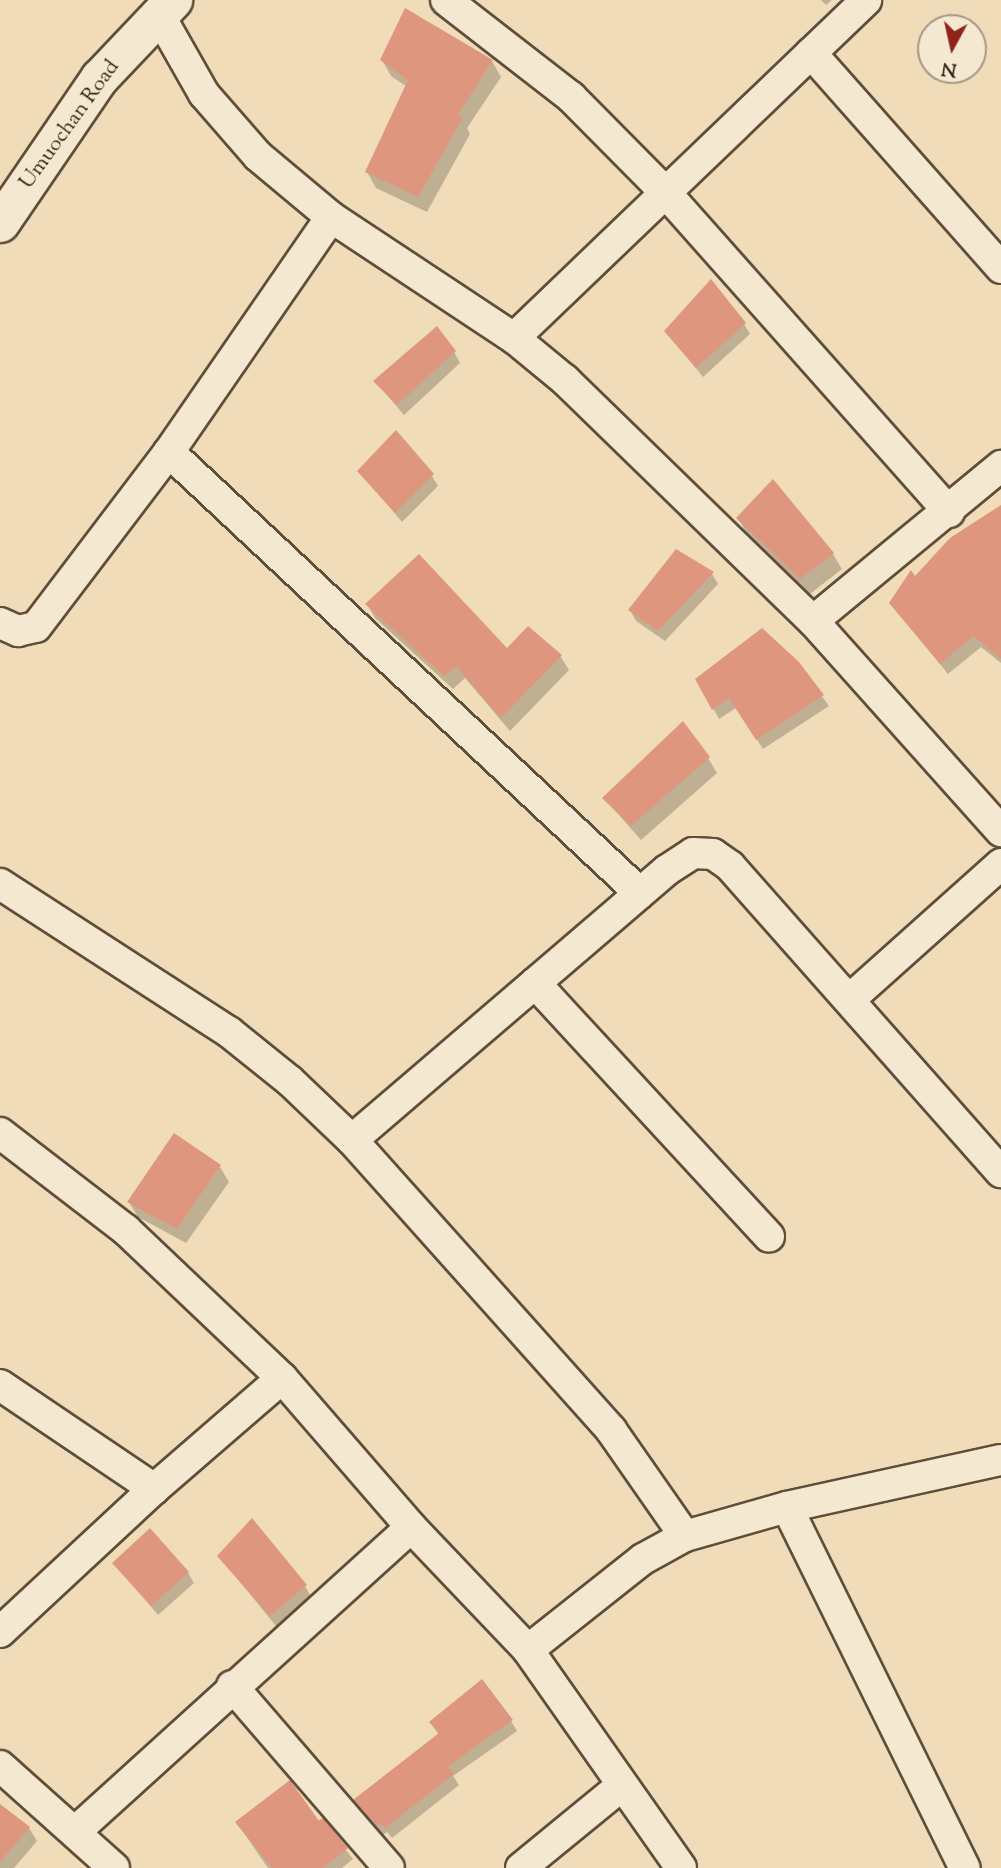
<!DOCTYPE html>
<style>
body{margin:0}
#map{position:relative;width:1001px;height:1868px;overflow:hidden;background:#f0dcb8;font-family:"Sorts Mill Goudy",serif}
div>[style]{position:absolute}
.shadow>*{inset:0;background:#0003}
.building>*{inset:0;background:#de967e}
.roads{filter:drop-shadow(2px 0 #5e4e3a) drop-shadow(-2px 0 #5e4e3a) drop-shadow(0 2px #5e4e3a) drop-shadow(0 -2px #5e4e3a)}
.minor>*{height:30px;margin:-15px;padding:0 15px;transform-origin:15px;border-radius:15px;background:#f5e8d1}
.tertiary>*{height:37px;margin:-18.5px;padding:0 18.5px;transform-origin:18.5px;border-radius:18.5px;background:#f5e8d1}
span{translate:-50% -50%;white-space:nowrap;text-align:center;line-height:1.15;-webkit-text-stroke:6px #f5e8d1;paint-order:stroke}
.street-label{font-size:21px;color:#2d1e10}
.north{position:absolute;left:917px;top:14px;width:70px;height:70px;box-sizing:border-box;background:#f5e8d1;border:2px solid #a59784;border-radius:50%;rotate:188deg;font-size:19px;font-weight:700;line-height:28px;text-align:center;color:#2d1e10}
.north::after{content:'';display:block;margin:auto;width:24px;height:32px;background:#8f2418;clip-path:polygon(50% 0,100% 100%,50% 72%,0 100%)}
</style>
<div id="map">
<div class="shadow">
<i style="clip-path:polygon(821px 0,832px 0,826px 5px)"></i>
<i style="clip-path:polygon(382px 60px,492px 61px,501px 77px,467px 128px,470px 134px,427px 212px,376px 188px,367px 172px,407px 87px,391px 76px)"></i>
<i style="clip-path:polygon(744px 324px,750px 334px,703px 377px,666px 331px)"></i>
<i style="clip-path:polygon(454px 352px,460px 363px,404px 415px,375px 381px)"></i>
<i style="clip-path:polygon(359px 471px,432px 476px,438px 486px,402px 522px)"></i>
<i style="clip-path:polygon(1001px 507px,1001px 663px,981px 647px,948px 674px,891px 603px)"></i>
<i style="clip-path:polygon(738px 518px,833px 554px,842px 569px,810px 594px,747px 534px)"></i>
<i style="clip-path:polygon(712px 574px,718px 584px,665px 641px,636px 621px,630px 610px)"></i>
<i style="clip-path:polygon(367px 604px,507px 650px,528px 628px,561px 657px,569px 670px,510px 731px,465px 678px,453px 689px,375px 618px)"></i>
<i style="clip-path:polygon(798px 663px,829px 706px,763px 749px,736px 708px,719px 719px,697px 679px)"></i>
<i style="clip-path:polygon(708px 758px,717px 773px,641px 840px,604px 798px)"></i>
<i style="clip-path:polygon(220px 1167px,229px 1182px,186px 1243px,138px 1217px,129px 1202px)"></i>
<i style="clip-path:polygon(219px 1556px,305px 1586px,314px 1602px,280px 1631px)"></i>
<i style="clip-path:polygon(114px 1563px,188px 1573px,194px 1583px,158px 1615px)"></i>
<i style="clip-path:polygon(511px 1721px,517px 1731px,453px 1776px,459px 1785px,392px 1838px,387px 1832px,383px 1835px,356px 1800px,439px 1735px,431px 1723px)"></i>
<i style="clip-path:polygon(0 1809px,29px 1828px,37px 1841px,14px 1868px,0 1868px)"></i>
<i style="clip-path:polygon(322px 1820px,353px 1859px,342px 1868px,268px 1868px,237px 1823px)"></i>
</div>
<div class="building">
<i style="clip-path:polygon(405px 8px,493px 60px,458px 114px,463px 117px,418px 197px,365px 172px,408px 80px,380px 60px)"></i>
<i style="clip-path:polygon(711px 279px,746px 323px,696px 368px,664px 331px)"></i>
<i style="clip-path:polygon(437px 326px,456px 351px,397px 405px,373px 381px)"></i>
<i style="clip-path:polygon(396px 430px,434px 474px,395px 513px,357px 471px)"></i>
<i style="clip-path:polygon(773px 479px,834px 553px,800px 579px,736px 518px)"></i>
<i style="clip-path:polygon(1001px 505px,1001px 659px,973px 636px,940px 664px,889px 603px,911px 570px,915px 576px,950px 538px)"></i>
<i style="clip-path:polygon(676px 549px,714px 572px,658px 631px,628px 610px)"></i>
<i style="clip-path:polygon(419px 554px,507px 648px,528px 626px,562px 655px,501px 718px,456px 666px,444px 676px,365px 604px)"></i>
<i style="clip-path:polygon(762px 628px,799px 662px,824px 695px,756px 740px,729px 698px,712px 710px,695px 679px)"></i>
<i style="clip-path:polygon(683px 721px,710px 757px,631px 826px,602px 798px)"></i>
<i style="clip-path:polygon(174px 1133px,221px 1165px,177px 1229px,127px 1202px)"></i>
<i style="clip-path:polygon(252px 1518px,307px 1585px,270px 1616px,217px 1556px)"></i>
<i style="clip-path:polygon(150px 1528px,189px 1572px,151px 1606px,112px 1563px)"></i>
<i style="clip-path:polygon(482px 1679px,513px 1720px,448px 1766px,454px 1774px,385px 1828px,380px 1823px,376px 1826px,353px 1800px,439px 1733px,429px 1722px)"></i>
<i style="clip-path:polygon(290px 1780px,319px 1821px,323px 1818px,348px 1848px,323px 1868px,272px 1868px,235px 1822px)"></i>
<i style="clip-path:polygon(0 1804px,30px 1827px,0 1862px)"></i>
</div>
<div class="roads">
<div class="minor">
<i style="left:446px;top:0;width:158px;rotate:37.8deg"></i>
<i style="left:571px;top:97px;width:134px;rotate:45.3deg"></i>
<i style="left:665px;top:192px;width:428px;rotate:48.4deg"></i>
<i style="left:158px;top:13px;width:93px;rotate:60.4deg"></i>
<i style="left:204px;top:94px;width:82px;rotate:48.9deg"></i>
<i style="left:258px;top:156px;width:95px;rotate:39.9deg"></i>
<i style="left:331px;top:217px;width:219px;rotate:33.5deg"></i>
<i style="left:514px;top:338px;width:66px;rotate:39.5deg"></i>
<i style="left:565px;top:380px;width:346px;rotate:44.2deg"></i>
<i style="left:813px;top:621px;width:282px;rotate:48.2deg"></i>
<i style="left:811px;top:53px;width:287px;rotate:48.5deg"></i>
<i style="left:514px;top:338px;width:488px;rotate:-43.8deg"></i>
<i style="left:169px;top:452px;width:645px;rotate:43.12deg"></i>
<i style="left:813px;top:621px;width:244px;rotate:-39.5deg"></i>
<i style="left:0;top:623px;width:20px;rotate:24deg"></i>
<i style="left:18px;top:631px;width:18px;rotate:-13deg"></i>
<i style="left:36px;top:627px;width:220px;rotate:-52.8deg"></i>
<i style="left:169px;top:452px;width:285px;rotate:-55.4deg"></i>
<i style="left:0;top:884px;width:273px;rotate:32.9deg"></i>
<i style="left:229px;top:1032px;width:78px;rotate:38.8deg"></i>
<i style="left:290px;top:1081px;width:86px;rotate:43.6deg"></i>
<i style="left:352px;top:1140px;width:389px;rotate:48.2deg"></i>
<i style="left:611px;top:1430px;width:129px;rotate:55.1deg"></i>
<i style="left:535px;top:983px;width:345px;rotate:47.3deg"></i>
<i style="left:849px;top:1000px;width:204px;rotate:-41.8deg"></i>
<i style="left:0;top:1133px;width:159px;rotate:37.6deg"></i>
<i style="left:126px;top:1230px;width:215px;rotate:43.5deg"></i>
<i style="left:352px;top:1140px;width:415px;rotate:-40.6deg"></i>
<i style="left:667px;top:870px;width:31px;rotate:-33deg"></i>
<i style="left:693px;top:853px;width:20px;rotate:3deg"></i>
<i style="left:713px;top:854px;width:21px;rotate:35deg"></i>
<i style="left:730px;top:866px;width:409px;rotate:48.5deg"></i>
<i style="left:0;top:1385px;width:186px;rotate:34deg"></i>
<i style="left:787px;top:1507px;width:402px;rotate:63.8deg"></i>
<i style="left:0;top:1632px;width:210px;rotate:-42.9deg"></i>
<i style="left:154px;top:1489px;width:169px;rotate:-40.9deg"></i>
<i style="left:282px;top:1378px;width:197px;rotate:49.1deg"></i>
<i style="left:411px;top:1527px;width:170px;rotate:46.4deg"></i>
<i style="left:528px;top:1650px;width:266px;rotate:54.9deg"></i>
<i style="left:528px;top:1650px;width:147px;rotate:-38.4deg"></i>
<i style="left:643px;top:1559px;width:48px;rotate:-28.7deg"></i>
<i style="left:685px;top:1536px;width:106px;rotate:-15.9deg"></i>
<i style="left:787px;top:1507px;width:219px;rotate:-12.4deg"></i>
<i style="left:232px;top:1686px;width:240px;rotate:49.2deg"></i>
<i style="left:0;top:1766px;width:153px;rotate:41.8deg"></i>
<i style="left:76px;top:1831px;width:452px;rotate:-42.2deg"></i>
<i style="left:521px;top:1868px;width:128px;rotate:-39.3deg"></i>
</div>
<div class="tertiary">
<i style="left:0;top:223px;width:176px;rotate:-55.7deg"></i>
<i style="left:99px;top:78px;width:108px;rotate:-46.5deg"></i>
</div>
</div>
<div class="street-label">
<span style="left:70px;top:125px;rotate:-54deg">Umuochan Road</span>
</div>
<div class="north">N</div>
</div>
